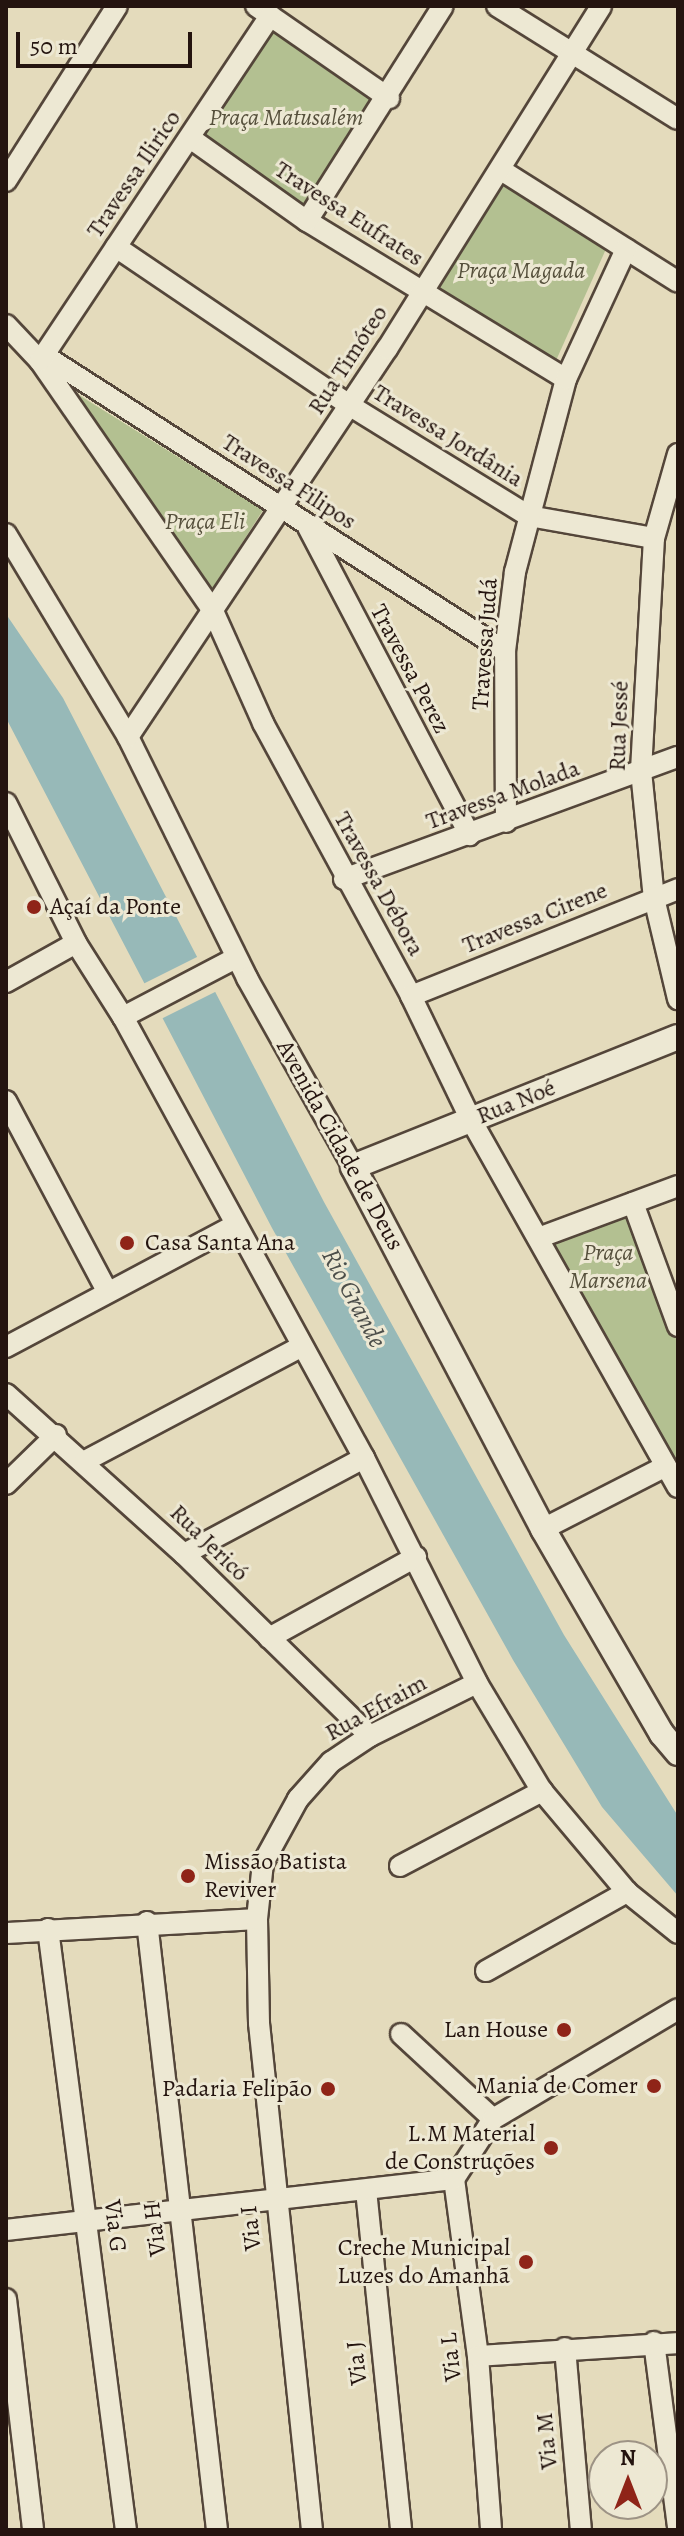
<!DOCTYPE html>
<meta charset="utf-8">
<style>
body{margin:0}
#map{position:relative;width:684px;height:2536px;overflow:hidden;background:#e4dbbc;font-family:Alegreya,serif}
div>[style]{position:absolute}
.green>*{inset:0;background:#b3c091}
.water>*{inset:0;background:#97b9b8}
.pier>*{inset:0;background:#e4dbbc}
.roads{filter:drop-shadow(2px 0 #54463a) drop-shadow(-2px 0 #54463a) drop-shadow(0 2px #54463a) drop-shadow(0 -2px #54463a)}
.minor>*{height:20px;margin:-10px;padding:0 10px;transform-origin:10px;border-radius:10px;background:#ede8d3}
.tertiary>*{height:24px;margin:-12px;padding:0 12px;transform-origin:12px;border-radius:12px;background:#ede8d3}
.dots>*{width:22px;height:22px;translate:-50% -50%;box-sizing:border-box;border:4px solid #ede8d3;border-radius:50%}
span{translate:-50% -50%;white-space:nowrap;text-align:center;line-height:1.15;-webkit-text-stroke:6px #ede8d3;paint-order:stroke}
.park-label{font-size:24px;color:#56503c;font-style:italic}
.street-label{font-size:24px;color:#24140f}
.poi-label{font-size:24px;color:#24140f}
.left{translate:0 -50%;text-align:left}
.right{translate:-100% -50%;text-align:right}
.water-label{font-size:26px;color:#4c4e4a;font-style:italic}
.frame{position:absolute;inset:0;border:8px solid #24140f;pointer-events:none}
.north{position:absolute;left:588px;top:2440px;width:80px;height:80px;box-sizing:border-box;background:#ede8d3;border:2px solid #9d9385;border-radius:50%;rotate:0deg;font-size:22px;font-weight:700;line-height:32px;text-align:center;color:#24140f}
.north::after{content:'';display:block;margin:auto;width:28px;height:36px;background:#8f2418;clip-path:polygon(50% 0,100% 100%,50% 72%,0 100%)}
.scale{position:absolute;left:16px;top:32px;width:176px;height:36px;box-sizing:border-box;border:4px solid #24140f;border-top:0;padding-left:10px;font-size:24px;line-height:28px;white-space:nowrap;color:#24140f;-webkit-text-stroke:6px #ede8d3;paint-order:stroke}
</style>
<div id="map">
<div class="green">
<i style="clip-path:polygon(266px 23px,376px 100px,305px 208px,196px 141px)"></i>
<i style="clip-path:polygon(499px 180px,606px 249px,554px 365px,432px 293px)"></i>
<i style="clip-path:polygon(71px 390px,263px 510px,207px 598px)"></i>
<i style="clip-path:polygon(632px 1213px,678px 1329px,678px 1480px,547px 1244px)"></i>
</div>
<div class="water">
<i style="clip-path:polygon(6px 614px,63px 698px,324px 1202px,564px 1635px,678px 1816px,678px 1896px,602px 1807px,513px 1660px,272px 1228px,6px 718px)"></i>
</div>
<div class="pier">
<i style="clip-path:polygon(201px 955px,219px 990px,161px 1019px,143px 984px)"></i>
</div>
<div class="roads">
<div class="minor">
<i style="left:256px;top:6px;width:162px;rotate:34.7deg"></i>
<i style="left:497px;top:6px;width:213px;rotate:32deg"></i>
<i style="left:190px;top:138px;width:143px;rotate:35.4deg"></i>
<i style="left:307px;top:221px;width:303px;rotate:31.4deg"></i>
<i style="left:501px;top:170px;width:209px;rotate:32.3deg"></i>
<i style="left:6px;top:181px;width:207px;rotate:-57.6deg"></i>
<i style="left:307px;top:221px;width:254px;rotate:-57.7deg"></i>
<i style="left:116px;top:247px;width:282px;rotate:34.1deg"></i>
<i style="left:349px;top:405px;width:211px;rotate:31.7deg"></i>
<i style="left:529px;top:516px;width:127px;rotate:10deg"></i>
<i style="left:6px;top:325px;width:50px;rotate:46.6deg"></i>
<i style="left:40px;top:361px;width:304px;rotate:55.3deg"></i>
<i style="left:213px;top:611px;width:123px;rotate:65.9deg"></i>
<i style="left:263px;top:723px;width:311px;rotate:61.5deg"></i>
<i style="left:411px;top:996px;width:138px;rotate:64.2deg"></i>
<i style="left:471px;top:1120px;width:421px;rotate:60.6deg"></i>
<i style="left:45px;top:356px;width:546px;rotate:32.67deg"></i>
<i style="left:40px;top:361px;width:415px;rotate:-56.3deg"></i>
<i style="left:678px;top:454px;width:87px;rotate:105.9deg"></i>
<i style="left:654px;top:538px;width:233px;rotate:93.2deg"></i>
<i style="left:641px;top:771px;width:128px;rotate:84.2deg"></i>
<i style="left:654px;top:898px;width:104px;rotate:76.6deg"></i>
<i style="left:308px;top:527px;width:348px;rotate:62.3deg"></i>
<i style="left:6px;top:534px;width:237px;rotate:59deg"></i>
<i style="left:128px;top:737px;width:269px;rotate:63.7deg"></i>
<i style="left:247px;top:978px;width:217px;rotate:60.7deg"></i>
<i style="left:128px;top:737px;width:467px;rotate:-56.3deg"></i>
<i style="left:387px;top:349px;width:404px;rotate:-58deg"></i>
<i style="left:6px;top:803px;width:157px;rotate:63.4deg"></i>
<i style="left:76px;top:943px;width:88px;rotate:57.6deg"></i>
<i style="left:123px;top:1017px;width:503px;rotate:61.34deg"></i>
<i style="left:364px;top:1458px;width:252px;rotate:63.3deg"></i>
<i style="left:477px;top:1683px;width:126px;rotate:59deg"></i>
<i style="left:542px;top:1791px;width:132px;rotate:49.9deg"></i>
<i style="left:627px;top:1892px;width:65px;rotate:38.8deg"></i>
<i style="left:506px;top:822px;width:171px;rotate:-90.3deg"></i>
<i style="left:505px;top:651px;width:80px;rotate:-82.8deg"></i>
<i style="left:515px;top:572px;width:200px;rotate:-75.2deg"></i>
<i style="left:566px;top:379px;width:143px;rotate:-65.2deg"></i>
<i style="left:344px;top:879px;width:356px;rotate:-20.1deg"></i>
<i style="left:6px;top:982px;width:80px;rotate:-29.1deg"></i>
<i style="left:411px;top:996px;width:288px;rotate:-21.8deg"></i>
<i style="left:123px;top:1017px;width:127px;rotate:-27.6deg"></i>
<i style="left:6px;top:1101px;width:215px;rotate:62deg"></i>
<i style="left:633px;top:1203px;width:131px;rotate:69.9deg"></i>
<i style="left:538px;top:1238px;width:149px;rotate:-20.4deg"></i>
<i style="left:6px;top:1347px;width:258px;rotate:-28deg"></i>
<i style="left:6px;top:1394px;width:239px;rotate:42deg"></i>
<i style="left:184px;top:1554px;width:260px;rotate:44.4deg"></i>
<i style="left:85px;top:1461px;width:243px;rotate:-27.9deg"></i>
<i style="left:6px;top:1484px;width:70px;rotate:-44.4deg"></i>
<i style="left:543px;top:1529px;width:138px;rotate:-27.1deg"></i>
<i style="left:184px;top:1554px;width:204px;rotate:-28.1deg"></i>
<i style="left:269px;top:1638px;width:168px;rotate:-28.9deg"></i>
<i style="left:400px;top:1866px;width:161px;rotate:-27.8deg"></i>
<i style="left:147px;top:1922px;width:612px;rotate:83.43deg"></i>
<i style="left:48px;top:1929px;width:606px;rotate:82.61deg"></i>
<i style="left:6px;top:1933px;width:251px;rotate:-3.2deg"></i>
<i style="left:486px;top:1971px;width:162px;rotate:-29.3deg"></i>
<i style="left:401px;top:2034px;width:125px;rotate:42.7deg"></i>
<i style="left:454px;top:2179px;width:179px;rotate:82.3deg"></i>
<i style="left:478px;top:2356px;width:174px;rotate:85.7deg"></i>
<i style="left:366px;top:2190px;width:342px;rotate:84.1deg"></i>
<i style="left:6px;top:2230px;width:451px;rotate:-6.5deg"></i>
<i style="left:454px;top:2179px;width:72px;rotate:-57deg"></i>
<i style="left:493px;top:2119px;width:215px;rotate:-30.7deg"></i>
<i style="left:6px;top:2299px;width:233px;rotate:83.3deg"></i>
<i style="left:654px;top:2342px;width:188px;rotate:82.6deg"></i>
<i style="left:565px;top:2348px;width:183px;rotate:85deg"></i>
<i style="left:478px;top:2356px;width:200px;rotate:-3.7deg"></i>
<i style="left:312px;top:2530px;width:510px;rotate:-95.97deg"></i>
<i style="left:259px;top:2023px;width:104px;rotate:-91.1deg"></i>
<i style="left:257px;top:1919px;width:56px;rotate:-83.9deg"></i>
<i style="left:263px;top:1863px;width:73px;rotate:-61.3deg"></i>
<i style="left:298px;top:1799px;width:50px;rotate:-48.3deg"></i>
<i style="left:331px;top:1762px;width:47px;rotate:-33.7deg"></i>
<i style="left:370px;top:1736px;width:119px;rotate:-26.4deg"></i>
</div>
<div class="tertiary">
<i style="left:678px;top:1037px;width:350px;rotate:158.2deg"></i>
<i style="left:353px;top:1167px;width:409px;rotate:62.3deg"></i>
<i style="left:543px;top:1529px;width:237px;rotate:59.9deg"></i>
<i style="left:662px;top:1734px;width:25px;rotate:50deg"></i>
</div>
</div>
<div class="dots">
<i style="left:34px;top:907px;background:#8f2418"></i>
<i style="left:127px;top:1243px;background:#8f2418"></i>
<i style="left:188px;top:1876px;background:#8f2418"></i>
<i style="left:564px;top:2030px;background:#8f2418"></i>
<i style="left:654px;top:2086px;background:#8f2418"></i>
<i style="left:328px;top:2089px;background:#8f2418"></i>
<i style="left:551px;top:2148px;background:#8f2418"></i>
<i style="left:526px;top:2262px;background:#8f2418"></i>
</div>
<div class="park-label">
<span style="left:286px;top:118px">Praça Matusalém</span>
<span style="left:521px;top:271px">Praça Magada</span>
<span style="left:205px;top:522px">Praça Eli</span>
<span style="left:608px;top:1267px">Praça<br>Marsena</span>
</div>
<div class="street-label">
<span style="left:134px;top:174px;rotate:-56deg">Travessa Ilirico</span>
<span style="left:349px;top:214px;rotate:33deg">Travessa Eufrates</span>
<span style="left:348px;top:360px;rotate:-57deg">Rua Timóteo</span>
<span style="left:448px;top:436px;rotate:32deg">Travessa Jordânia</span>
<span style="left:289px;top:482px;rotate:33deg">Travessa Filipos</span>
<span style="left:485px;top:644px;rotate:-86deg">Travessa Judá</span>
<span style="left:410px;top:669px;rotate:62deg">Travessa Perez</span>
<span style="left:619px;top:726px;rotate:-88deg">Rua Jessé</span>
<span style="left:503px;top:795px;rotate:-20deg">Travessa Molada</span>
<span style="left:379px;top:884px;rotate:61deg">Travessa Débora</span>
<span style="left:535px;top:918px;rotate:-22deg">Travessa Cirene</span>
<span style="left:516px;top:1102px;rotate:-22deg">Rua Noé</span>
<span style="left:340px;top:1145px;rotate:61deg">Avenida Cidade de Deus</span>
<span style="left:209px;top:1543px;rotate:44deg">Rua Jericó</span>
<span style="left:376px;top:1708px;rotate:-29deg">Rua Efraim</span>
<span style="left:115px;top:2226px;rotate:83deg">Via G</span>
<span style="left:251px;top:2228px;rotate:-96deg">Via I</span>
<span style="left:155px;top:2229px;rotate:-97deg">Via H</span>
<span style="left:451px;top:2357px;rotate:-96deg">Via L</span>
<span style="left:357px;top:2363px;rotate:-96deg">Via J</span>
<span style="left:547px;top:2441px;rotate:-95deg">Via M</span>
</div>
<div class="poi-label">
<span class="left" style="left:50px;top:907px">Açaí da Ponte</span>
<span class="left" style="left:145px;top:1243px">Casa Santa Ana</span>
<span class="left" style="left:204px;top:1876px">Missão Batista<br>Reviver</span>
<span class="right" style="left:548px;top:2030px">Lan House</span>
<span class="right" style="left:638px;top:2086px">Mania de Comer</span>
<span class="right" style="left:312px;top:2089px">Padaria Felipão</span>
<span class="right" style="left:535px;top:2148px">L.M Material<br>de Construções</span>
<span class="right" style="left:510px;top:2262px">Creche Municipal<br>Luzes do Amanhã</span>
</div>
<div class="water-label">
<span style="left:354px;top:1298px;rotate:62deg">Rio Grande</span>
</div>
<div class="frame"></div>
<div class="north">N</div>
<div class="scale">50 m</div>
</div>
